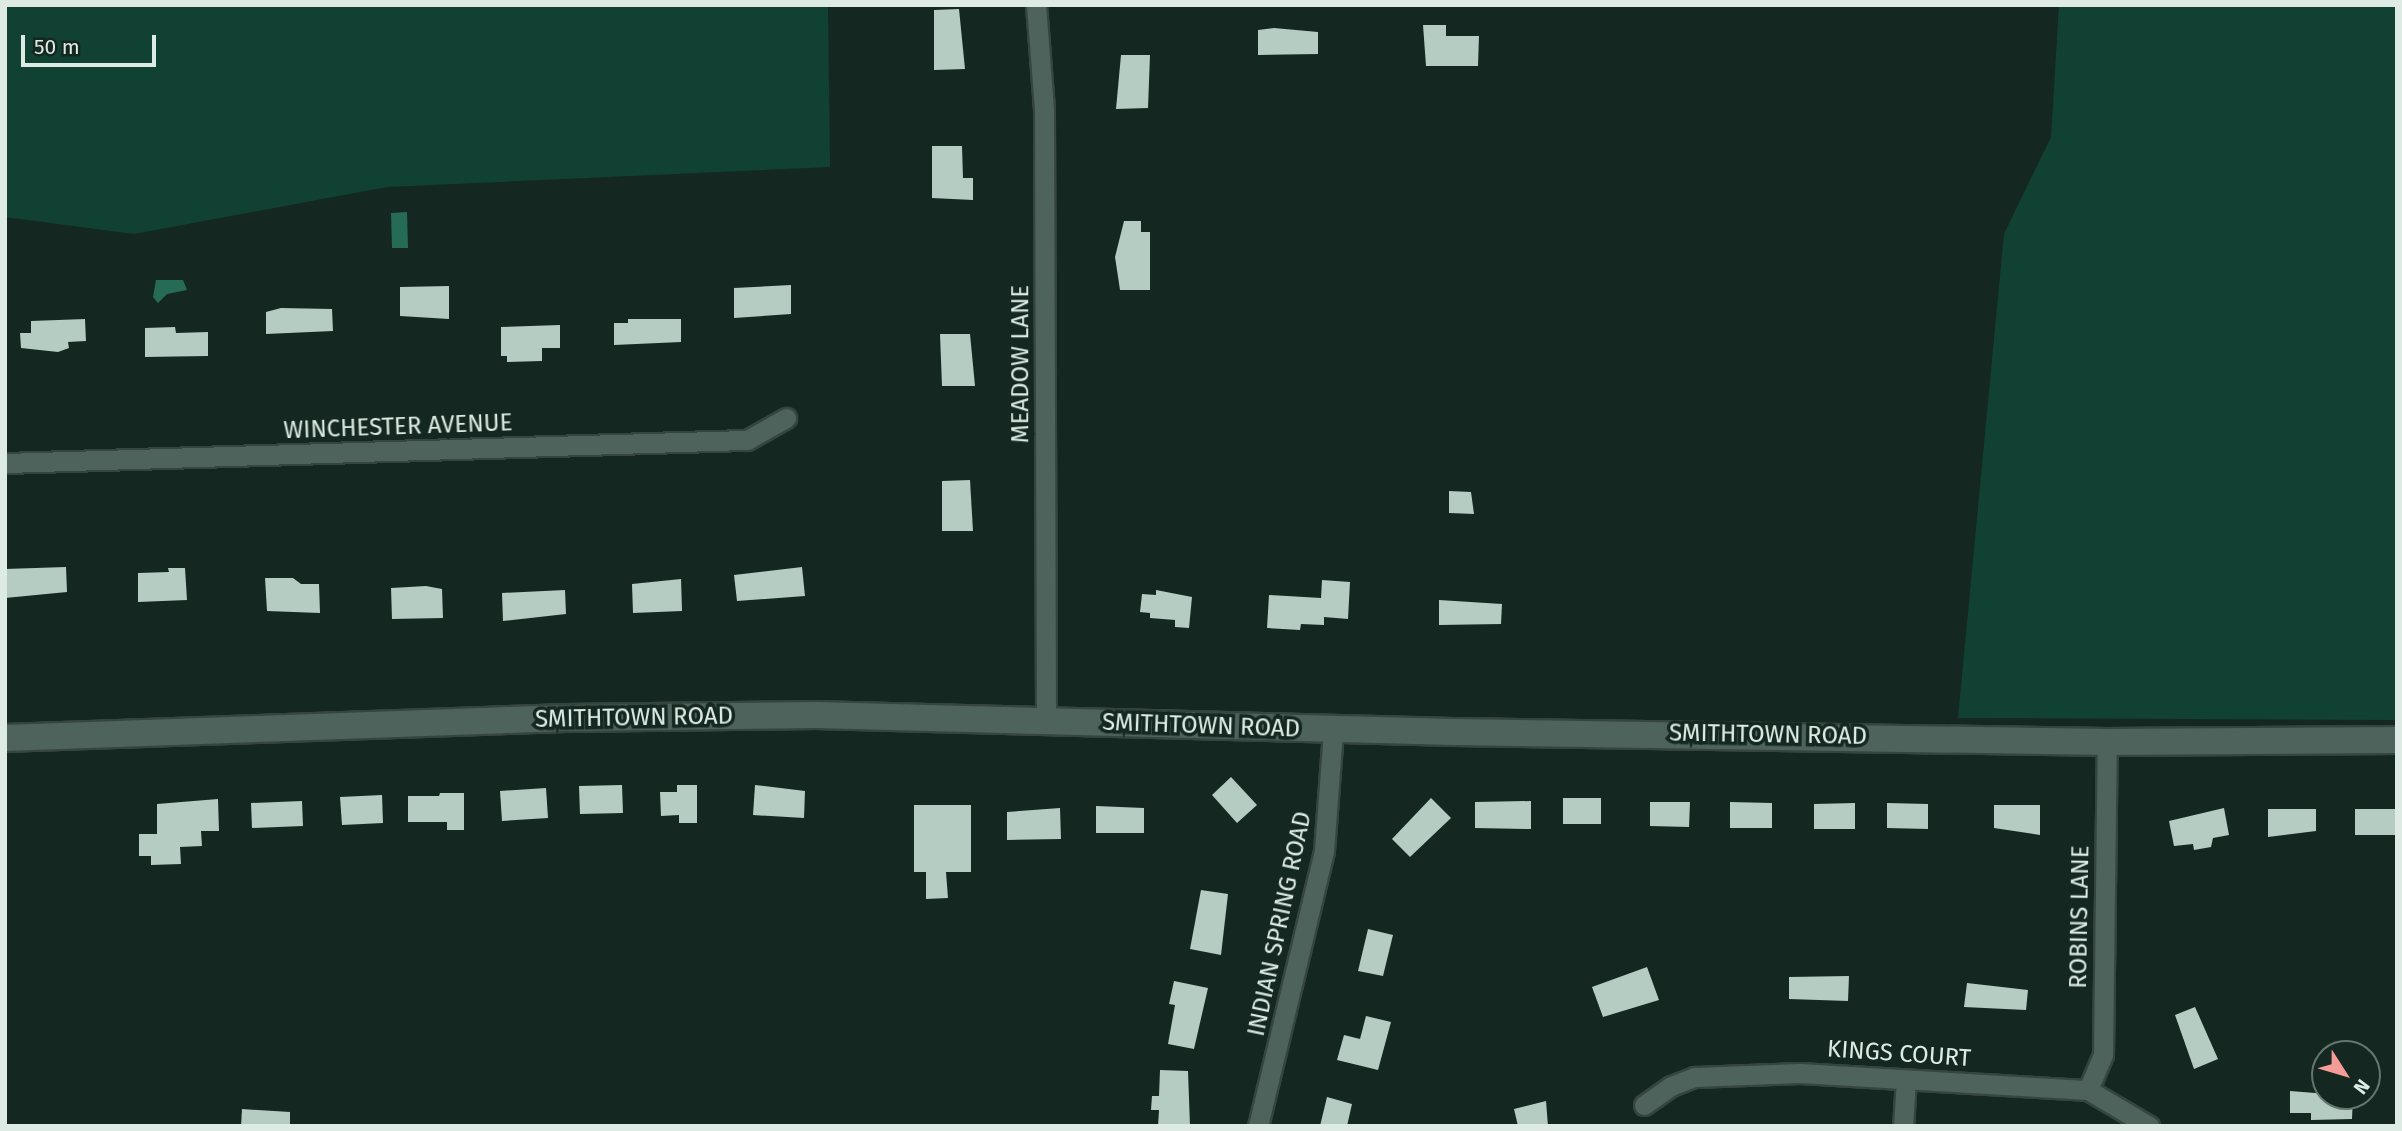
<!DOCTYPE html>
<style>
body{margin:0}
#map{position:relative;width:2402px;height:1131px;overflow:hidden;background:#142821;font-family:"Fira Sans",sans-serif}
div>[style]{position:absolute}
.green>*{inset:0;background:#114132}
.water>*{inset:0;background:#266b55}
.building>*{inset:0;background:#b4ccc2}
.roads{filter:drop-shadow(2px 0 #36453f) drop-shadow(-2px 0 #36453f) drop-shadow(0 2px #36453f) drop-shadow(0 -2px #36453f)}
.street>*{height:19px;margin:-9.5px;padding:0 9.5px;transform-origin:9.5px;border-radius:9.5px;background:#4e635b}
.secondary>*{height:26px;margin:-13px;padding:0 13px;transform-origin:13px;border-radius:13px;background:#4e635b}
span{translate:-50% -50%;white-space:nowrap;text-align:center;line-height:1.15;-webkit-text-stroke:7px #142821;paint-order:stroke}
.street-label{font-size:24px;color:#deebe5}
.frame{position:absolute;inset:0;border:7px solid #deebe5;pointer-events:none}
.north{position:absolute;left:2311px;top:1040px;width:70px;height:70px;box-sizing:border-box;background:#142821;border:2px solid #65766f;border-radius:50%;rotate:127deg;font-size:19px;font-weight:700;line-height:28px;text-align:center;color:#deebe5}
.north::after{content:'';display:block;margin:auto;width:24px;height:32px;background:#f59b98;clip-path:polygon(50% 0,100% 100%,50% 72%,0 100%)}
.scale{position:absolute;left:21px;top:35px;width:135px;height:32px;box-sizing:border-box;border:4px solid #deebe5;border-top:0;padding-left:9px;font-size:21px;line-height:24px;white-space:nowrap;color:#deebe5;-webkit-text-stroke:5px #142821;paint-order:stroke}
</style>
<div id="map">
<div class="green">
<i style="clip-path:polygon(5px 5px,828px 5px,830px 167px,387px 187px,134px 234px,5px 217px)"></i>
<i style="clip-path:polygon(2059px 5px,2397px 5px,2397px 720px,1958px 718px,2004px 234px,2051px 137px)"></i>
</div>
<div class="water">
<i style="clip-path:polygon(407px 212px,408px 248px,392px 248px,391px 213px)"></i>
<i style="clip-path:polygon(156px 280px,183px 280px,187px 290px,167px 294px,158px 303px,153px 297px)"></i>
</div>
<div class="building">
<i style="clip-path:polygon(959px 9px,965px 69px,934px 70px,934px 10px)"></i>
<i style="clip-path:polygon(1423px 25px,1446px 25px,1446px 36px,1479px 36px,1478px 66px,1426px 66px)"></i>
<i style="clip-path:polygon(1274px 28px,1318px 32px,1318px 54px,1258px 55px,1258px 30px)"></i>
<i style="clip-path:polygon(1121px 55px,1150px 55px,1148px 108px,1116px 109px)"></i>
<i style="clip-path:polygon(932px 146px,962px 146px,963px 178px,973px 178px,973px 200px,932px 198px)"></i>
<i style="clip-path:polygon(1124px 221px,1141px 221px,1141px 232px,1150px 232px,1150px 290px,1120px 290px,1115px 257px)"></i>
<i style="clip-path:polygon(791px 285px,791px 314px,734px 318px,734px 288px)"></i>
<i style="clip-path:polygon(449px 286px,449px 319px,400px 316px,400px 287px)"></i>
<i style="clip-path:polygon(281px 308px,332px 309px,333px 331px,266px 334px,266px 312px)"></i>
<i style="clip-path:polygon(85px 319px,86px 341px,68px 342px,69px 348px,58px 352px,21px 348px,20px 333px,31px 333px,31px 321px)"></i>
<i style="clip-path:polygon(628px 319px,681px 319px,681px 342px,614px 345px,614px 323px,628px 323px)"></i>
<i style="clip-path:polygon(560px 325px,560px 348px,542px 348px,542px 361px,507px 362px,507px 356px,501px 356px,501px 327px)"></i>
<i style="clip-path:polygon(175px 327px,176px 333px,208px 332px,208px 356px,145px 357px,145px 328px)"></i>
<i style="clip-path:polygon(940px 334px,970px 334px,975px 386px,942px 386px)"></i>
<i style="clip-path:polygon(970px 480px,973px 531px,942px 531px,942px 481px)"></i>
<i style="clip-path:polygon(1449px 491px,1471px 492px,1474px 514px,1449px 513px)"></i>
<i style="clip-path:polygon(66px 567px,67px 592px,5px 598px,5px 569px)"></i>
<i style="clip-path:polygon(802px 567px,805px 596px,737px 601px,734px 575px)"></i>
<i style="clip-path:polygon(168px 568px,185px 568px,187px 600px,138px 602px,138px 573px,169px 572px)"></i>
<i style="clip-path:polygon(265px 578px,293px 578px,301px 584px,319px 584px,320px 613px,267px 611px)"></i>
<i style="clip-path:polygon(681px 579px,682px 611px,633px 613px,632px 584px)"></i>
<i style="clip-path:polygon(1322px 580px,1350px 582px,1348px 619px,1324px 617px,1324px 625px,1301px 624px,1300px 630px,1267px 628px,1269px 595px,1321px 598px)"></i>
<i style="clip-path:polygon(426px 586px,442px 589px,443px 618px,392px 619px,391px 588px)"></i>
<i style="clip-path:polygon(565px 590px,566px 614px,503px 621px,502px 593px)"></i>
<i style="clip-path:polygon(1156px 590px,1192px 597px,1189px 628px,1175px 627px,1175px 620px,1150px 618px,1150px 613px,1140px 612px,1142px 594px,1156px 595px)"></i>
<i style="clip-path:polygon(1439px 600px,1502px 604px,1501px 624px,1439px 625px)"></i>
<i style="clip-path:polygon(1231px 777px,1257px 805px,1237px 823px,1212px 795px)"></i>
<i style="clip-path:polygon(622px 785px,623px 813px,580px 814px,579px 786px)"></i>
<i style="clip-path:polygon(677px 785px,697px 785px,697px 823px,679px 823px,679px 815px,661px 816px,660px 792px,677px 792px)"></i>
<i style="clip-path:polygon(755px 785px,805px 791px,804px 818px,753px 815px)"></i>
<i style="clip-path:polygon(546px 788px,548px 818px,502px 821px,500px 791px)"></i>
<i style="clip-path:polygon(440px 793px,464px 793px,464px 830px,447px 830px,447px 822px,408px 822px,408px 796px,439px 796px)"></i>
<i style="clip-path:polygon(382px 795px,383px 823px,342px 825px,340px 797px)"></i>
<i style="clip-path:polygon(1431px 798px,1451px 818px,1410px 857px,1392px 839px)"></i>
<i style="clip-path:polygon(1563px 798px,1601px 798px,1601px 824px,1563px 824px)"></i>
<i style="clip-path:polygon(218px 799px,219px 831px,201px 831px,202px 846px,180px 847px,181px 864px,151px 865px,151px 856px,139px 856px,139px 834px,157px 834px,157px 804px)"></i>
<i style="clip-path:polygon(302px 801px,303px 826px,252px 828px,251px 803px)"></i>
<i style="clip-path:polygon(1531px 801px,1531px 829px,1475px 828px,1475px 802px)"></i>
<i style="clip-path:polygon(1650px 802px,1690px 802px,1689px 827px,1650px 826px)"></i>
<i style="clip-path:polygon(1730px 802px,1772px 803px,1772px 828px,1730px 828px)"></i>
<i style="clip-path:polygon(1855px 803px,1855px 829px,1814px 829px,1814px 804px)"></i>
<i style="clip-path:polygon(1887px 803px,1928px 804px,1928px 829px,1887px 828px)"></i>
<i style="clip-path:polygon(914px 805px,971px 805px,971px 872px,946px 872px,948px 898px,926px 899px,926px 872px,914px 872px)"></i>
<i style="clip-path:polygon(1994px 805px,2040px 805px,2040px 835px,1994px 828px)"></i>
<i style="clip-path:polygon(1096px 806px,1144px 808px,1144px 833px,1096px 833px)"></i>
<i style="clip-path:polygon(1060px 808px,1061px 839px,1007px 840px,1007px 812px)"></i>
<i style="clip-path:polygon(2224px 808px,2229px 835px,2213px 838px,2211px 847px,2194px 850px,2193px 844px,2174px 846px,2169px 821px)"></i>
<i style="clip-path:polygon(2268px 809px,2316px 809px,2316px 831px,2268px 837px)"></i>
<i style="clip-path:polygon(2355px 809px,2396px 809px,2396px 835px,2355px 835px)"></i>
<i style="clip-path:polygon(1201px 890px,1228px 894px,1221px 955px,1190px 949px)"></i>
<i style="clip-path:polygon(1368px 929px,1393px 935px,1383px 976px,1358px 971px)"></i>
<i style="clip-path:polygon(1647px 967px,1659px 1000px,1603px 1017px,1592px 987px)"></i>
<i style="clip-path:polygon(1849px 976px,1848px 1001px,1789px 999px,1789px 977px)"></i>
<i style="clip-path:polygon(1174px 981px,1208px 988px,1194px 1049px,1168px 1044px,1175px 1005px,1169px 1004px)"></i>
<i style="clip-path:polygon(1967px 983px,2028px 990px,2026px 1010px,1964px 1007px)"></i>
<i style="clip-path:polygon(2195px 1007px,2218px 1059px,2194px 1069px,2175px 1015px)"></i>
<i style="clip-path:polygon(1366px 1016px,1391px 1022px,1378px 1070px,1337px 1060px,1344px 1035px,1360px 1039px)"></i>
<i style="clip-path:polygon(1160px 1070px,1188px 1071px,1190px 1126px,1158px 1126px,1159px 1110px,1151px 1110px,1152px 1096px,1159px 1096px)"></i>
<i style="clip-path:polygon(2290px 1091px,2353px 1096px,2352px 1119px,2311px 1120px,2311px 1113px,2290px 1113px)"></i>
<i style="clip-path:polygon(1327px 1097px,1352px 1104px,1347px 1126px,1320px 1126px)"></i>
<i style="clip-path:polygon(1546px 1101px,1548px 1126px,1518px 1126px,1514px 1109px)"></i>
<i style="clip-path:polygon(242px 1109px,290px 1112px,290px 1126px,241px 1126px)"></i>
</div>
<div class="roads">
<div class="street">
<i style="left:1036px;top:5px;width:105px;rotate:85.6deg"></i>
<i style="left:1044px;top:110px;width:612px;rotate:89.81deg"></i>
<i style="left:5px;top:463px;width:742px;rotate:-1.78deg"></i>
<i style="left:747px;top:440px;width:45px;rotate:-29.4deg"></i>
<i style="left:2088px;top:1090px;width:38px;rotate:-67deg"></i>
<i style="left:2103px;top:1055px;width:313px;rotate:-89.3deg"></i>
<i style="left:1644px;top:1105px;width:33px;rotate:-35deg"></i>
<i style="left:1671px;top:1086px;width:26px;rotate:-21deg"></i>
<i style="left:1695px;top:1077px;width:105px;rotate:-2.2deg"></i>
<i style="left:1800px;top:1073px;width:289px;rotate:3.4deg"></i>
<i style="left:2088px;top:1090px;width:71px;rotate:30.5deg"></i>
<i style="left:1258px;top:1126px;width:283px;rotate:-76.5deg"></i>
<i style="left:1324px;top:851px;width:121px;rotate:-85.7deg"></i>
<i style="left:1903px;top:1126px;width:46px;rotate:-86.3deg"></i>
</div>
<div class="secondary">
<i style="left:5px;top:738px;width:561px;rotate:-2.04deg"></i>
<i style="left:566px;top:718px;width:250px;rotate:-0.7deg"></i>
<i style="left:816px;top:715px;width:638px;rotate:1.53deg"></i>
<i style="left:1454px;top:732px;width:653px;rotate:0.88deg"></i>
<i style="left:2107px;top:742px;width:290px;rotate:-0.4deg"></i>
</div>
</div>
<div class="street-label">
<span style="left:1021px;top:364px;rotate:-90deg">MEADOW LANE</span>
<span style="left:398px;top:427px;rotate:-2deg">WINCHESTER AVENUE</span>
<span style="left:634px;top:718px;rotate:-1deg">SMITHTOWN ROAD</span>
<span style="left:1201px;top:726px;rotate:2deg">SMITHTOWN ROAD</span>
<span style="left:1768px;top:735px;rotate:1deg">SMITHTOWN ROAD</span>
<span style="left:2080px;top:917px;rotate:-89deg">ROBINS LANE</span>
<span style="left:1280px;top:924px;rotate:-78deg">INDIAN SPRING ROAD</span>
<span style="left:1899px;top:1054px;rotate:4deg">KINGS COURT</span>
</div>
<div class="frame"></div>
<div class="north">N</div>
<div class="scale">50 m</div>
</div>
